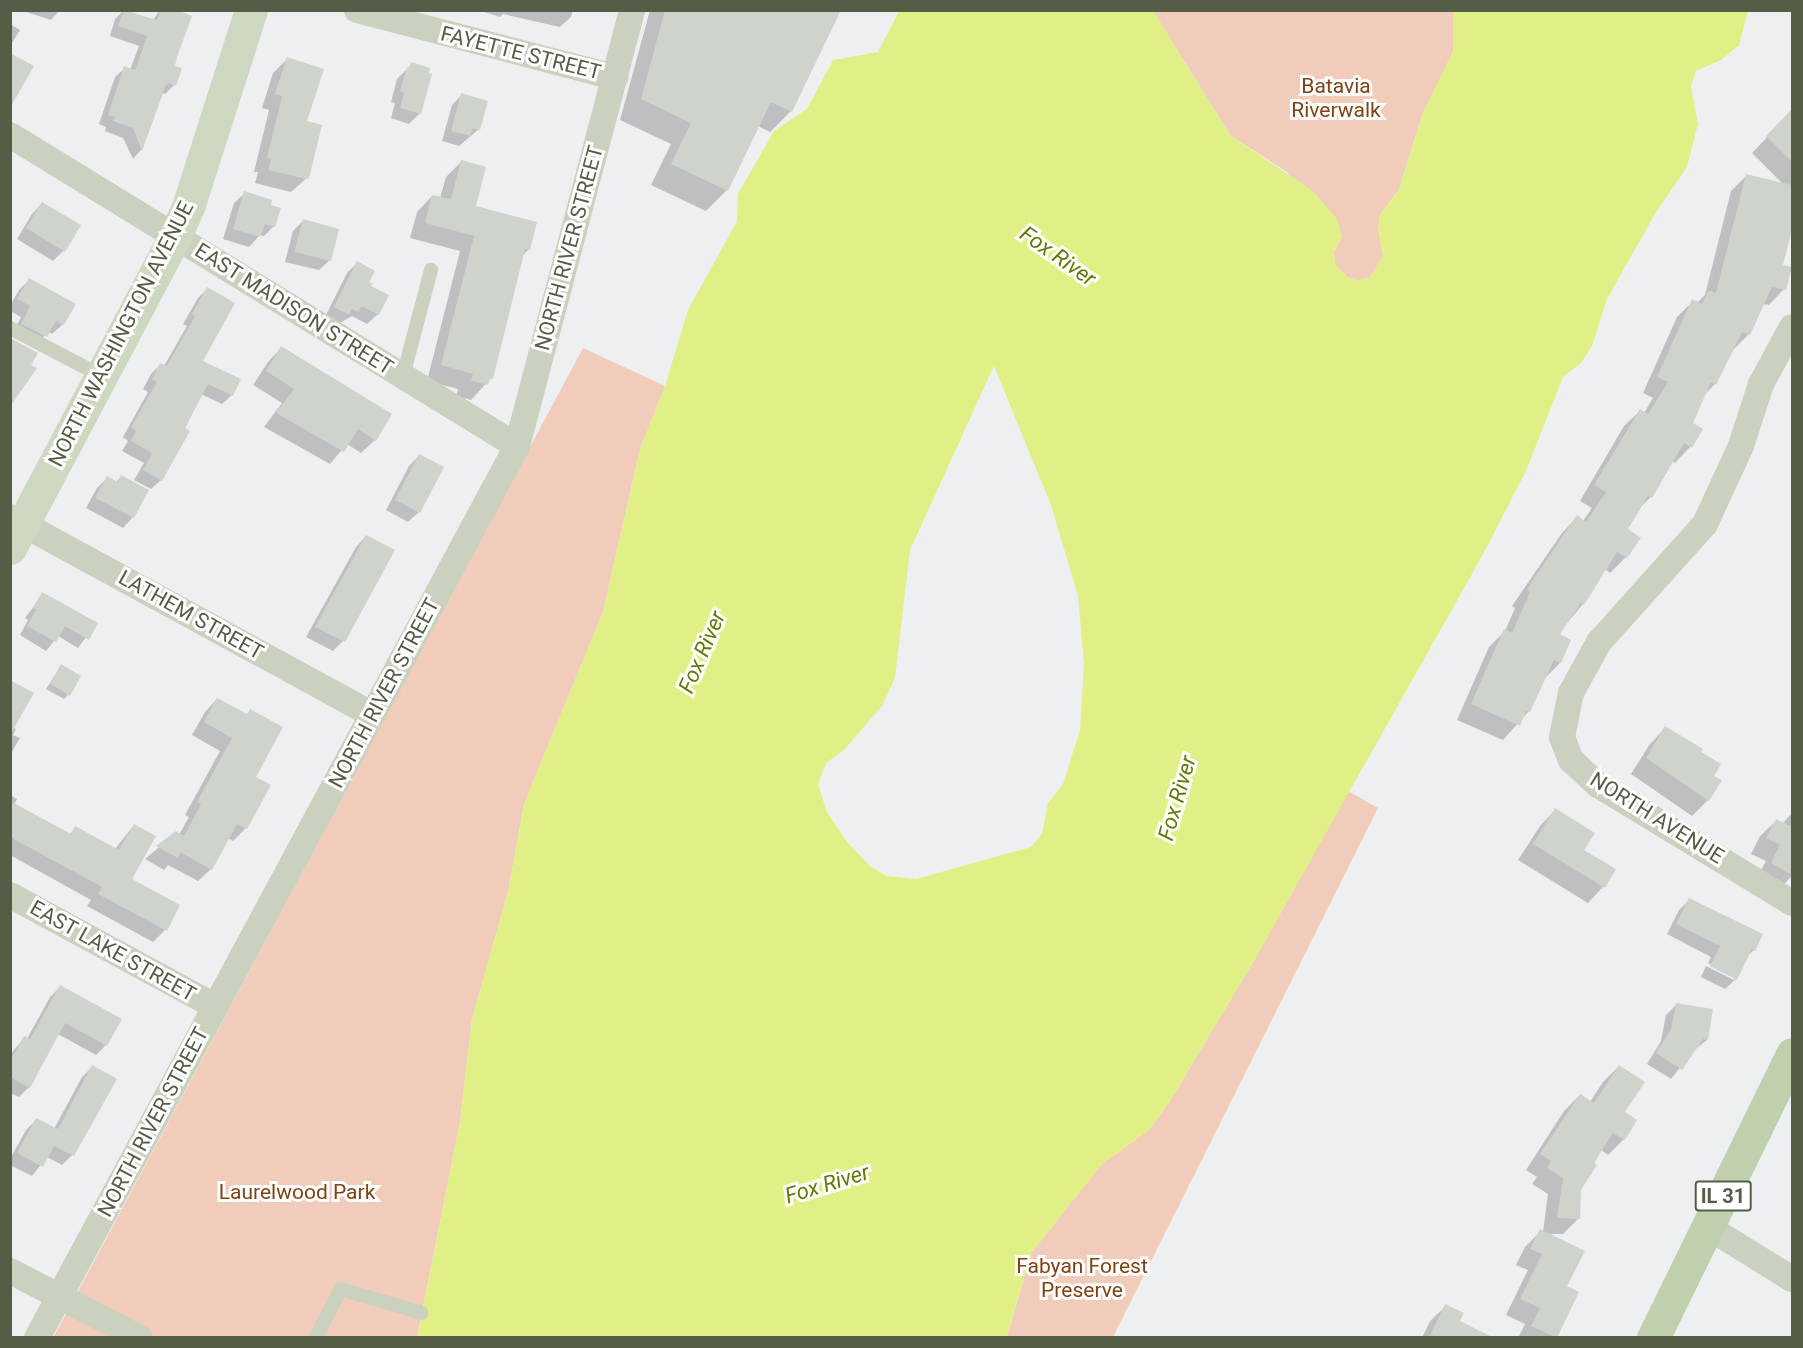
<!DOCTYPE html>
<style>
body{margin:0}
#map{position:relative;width:1803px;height:1348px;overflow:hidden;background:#eeeff1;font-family:Roboto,sans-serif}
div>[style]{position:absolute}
.green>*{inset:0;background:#f1ccbb}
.water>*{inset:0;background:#e1f086}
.shadow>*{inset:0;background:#0003}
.building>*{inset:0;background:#ced3cb}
.lane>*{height:14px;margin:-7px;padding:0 7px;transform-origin:7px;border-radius:7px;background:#cad1be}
.street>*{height:26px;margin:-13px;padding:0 13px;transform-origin:13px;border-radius:13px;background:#cad1be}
.secondary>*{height:33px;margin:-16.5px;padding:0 16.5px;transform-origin:16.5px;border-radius:16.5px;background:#ced8c0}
.primary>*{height:33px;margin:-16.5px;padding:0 16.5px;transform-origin:16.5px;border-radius:16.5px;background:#c0cfad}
span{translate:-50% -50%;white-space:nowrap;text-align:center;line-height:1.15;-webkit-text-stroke:6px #fff;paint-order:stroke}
.shield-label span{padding:2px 4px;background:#fff;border:2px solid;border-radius:4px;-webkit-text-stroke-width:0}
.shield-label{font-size:20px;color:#545d46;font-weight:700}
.street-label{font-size:21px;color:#545d46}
.park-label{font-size:21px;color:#824213}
.water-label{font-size:22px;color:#69780a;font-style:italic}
.frame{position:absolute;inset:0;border:12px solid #545d46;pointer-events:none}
</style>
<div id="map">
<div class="green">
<i style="clip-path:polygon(1153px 11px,1453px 11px,1453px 52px,1423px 113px,1399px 189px,1380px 215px,1378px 228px,1383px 256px,1370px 277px,1357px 281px,1347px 277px,1335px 264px,1334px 252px,1342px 236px,1287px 172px,1230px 135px)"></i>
<i style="clip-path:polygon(583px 348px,665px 386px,640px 449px,603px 612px,524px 804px,508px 892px,472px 1019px,460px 1122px,417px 1337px,53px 1338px)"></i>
<i style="clip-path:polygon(1348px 791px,1378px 808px,1113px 1337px,1007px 1338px,1031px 1253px,1102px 1164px,1149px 1130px,1170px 1101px,1255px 959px)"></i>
</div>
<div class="water">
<i style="clip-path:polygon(evenodd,899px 11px,1153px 11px,1230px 135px,1314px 192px,1337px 219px,1342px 236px,1334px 252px,1335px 264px,1347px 277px,1357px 281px,1370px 277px,1383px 256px,1378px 228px,1380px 215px,1399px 189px,1423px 113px,1453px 52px,1453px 11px,1748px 11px,1739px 45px,1721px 60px,1696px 71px,1691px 86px,1698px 124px,1687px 167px,1655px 214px,1607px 299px,1592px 346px,1581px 363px,1563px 377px,1526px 471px,1481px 558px,1255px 959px,1170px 1101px,1149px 1130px,1102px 1164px,1031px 1253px,1007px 1337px,417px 1338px,460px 1122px,472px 1019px,508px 892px,524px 804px,603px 612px,640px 449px,665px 386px,688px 310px,737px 221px,738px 194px,774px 131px,807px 109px,833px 60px,878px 52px,899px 11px,994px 366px,1051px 505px,1078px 596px,1084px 664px,1080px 730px,1063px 784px,1048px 803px,1042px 834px,1031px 847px,916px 879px,887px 876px,871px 867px,847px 842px,827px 812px,818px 784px,826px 763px,844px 750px,882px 706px,895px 678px,910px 550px,994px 366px)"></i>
</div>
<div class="shadow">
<i style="clip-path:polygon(20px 10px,60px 10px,51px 20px)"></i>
<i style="clip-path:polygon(124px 10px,153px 20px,160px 10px,172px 10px,175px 56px,174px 85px,165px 94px,162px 93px,141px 150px,133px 159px,123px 138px,105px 131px,106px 127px,99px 124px,115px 77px,125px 68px,130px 70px,139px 46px,110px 36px,115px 19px)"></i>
<i style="clip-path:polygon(573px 10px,571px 17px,560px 27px,503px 14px,500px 17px,481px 11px)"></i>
<i style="clip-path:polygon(650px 10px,839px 10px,791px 111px,770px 132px,758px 126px,727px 190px,706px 211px,651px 185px,671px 144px,620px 120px)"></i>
<i style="clip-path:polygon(10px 24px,20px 30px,10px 46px)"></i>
<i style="clip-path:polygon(287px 59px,305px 122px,308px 177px,291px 192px,255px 183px,258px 172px,254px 172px,269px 110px,262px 108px,273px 73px)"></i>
<i style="clip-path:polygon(412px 64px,420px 113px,409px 124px,391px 118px,395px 103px,391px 102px,397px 79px)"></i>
<i style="clip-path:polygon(462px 95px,479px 129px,459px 146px,442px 141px,452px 105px)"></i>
<i style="clip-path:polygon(1792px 111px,1792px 226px,1782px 266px,1784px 289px,1769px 305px,1762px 304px,1749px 334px,1733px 350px,1715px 384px,1704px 395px,1692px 423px,1701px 429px,1690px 447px,1675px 463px,1672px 461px,1651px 497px,1638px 509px,1626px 530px,1626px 557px,1610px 573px,1605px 569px,1583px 604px,1557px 635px,1569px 640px,1560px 663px,1544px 679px,1529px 711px,1503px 740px,1457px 720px,1489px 647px,1505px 631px,1515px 608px,1512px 606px,1562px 533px,1577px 517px,1583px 521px,1592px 508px,1580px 501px,1624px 426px,1640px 411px,1644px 413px,1653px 398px,1643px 393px,1677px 317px,1693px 301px,1697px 303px,1705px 295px,1731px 191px,1747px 175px,1784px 185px,1752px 153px)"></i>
<i style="clip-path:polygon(461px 162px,474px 207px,535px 223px,528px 250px,522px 256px,491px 378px,471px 400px,456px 396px,458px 389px,427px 381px,460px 251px,410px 238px,417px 212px,432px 196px,440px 198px,446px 177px)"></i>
<i style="clip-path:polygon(245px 193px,274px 226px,264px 236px,260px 235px,249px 247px,223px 239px,234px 203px)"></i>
<i style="clip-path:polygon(42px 203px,79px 226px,63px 251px,53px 261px,17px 239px,32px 214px)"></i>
<i style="clip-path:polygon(303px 221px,330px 260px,319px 270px,285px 262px,293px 231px)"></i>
<i style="clip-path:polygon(357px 263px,369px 287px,378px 314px,367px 324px,352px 316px,338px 324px,325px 317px,347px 273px)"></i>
<i style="clip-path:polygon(29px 280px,63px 324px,52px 334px,48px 332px,35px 346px,12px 334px,21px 317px,10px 311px,10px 306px,19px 290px)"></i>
<i style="clip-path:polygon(207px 289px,200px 362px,232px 395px,222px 404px,201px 394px,161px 480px,151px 489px,134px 480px,144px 463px,122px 451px,128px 441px,123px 437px,148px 392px,143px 389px,151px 374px,161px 364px,164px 366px,187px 326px,183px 324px,198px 298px)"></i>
<i style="clip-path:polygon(12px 341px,10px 400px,10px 343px)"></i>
<i style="clip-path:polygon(281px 348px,375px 440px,361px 453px,347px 444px,330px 464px,264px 427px,282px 403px,253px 385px,268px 362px)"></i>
<i style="clip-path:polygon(419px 456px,419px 512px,408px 522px,386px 510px,409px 466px)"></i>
<i style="clip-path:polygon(121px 477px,133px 517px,123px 528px,86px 508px,97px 488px,107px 478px,116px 482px)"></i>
<i style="clip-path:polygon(366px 536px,343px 641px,333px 651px,306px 637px,356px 547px)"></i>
<i style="clip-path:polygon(43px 594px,96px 624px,78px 648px,58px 636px,46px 651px,20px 635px,28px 620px,25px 618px)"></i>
<i style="clip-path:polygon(61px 666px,68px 695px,64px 699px,46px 689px)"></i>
<i style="clip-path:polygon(10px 681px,13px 728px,16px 729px,13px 735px,20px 738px,10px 755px)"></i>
<i style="clip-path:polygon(217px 699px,254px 778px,269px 786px,246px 828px,233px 841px,228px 838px,211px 869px,198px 881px,168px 865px,164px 870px,145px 859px,176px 833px,179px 835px,189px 817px,185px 815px,220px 751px,192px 735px,205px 712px)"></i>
<i style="clip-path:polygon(1665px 728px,1699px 753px,1712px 776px,1708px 800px,1692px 816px,1631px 774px,1650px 744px)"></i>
<i style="clip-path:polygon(10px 795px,17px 799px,14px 805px,69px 835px,76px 828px,115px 849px,134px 825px,130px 880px,165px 930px,153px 942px,87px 906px,91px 900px,10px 855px)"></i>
<i style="clip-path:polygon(1555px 810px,1603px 887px,1588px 903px,1518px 860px,1540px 826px)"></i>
<i style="clip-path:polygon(1792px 813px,1792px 876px,1778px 890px,1756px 879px,1766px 861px,1751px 854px,1760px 836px,1776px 821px,1782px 824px)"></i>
<i style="clip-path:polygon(1689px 900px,1754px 950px,1746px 957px,1736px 979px,1725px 989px,1701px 977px,1706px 966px,1734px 980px,1734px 976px,1708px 963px,1711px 957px,1667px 934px,1679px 910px)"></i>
<i style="clip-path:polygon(60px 987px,106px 1045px,96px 1055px,58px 1034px,29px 1087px,19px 1097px,10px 1093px,10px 1055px,24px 1038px,27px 1039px,50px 997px)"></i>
<i style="clip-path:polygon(1676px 1005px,1707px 1040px,1694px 1050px,1671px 1079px,1647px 1064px,1661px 1041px,1666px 1015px)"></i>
<i style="clip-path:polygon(1619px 1066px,1624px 1139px,1608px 1155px,1601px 1150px,1580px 1190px,1579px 1218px,1563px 1234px,1546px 1234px,1565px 1287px,1577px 1293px,1555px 1338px,1518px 1338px,1525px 1324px,1506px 1315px,1528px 1270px,1516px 1265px,1525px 1247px,1541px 1231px,1543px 1232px,1548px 1194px,1532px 1184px,1537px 1177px,1526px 1170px,1564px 1111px,1580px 1095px,1590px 1102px,1603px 1082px)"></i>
<i style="clip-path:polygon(92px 1067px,72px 1155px,62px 1165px,47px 1157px,32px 1176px,10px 1165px,10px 1159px,26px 1130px,36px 1120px,54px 1129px,82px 1077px)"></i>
<i style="clip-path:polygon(1446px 1306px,1458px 1321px,1479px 1338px,1422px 1338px,1430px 1321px)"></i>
</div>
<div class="building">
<i style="clip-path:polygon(124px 10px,157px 20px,161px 10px,177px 10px,192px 16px,177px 57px,175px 66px,182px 68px,176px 86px,169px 83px,166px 85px,142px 151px,133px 128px,113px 121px,115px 117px,108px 115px,124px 66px,135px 70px,147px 36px,118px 26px)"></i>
<i style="clip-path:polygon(665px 10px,841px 10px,792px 112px,771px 102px,728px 191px,671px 164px,691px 123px,641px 99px)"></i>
<i style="clip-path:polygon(10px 53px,34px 66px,10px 108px)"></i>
<i style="clip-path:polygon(287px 57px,324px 69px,307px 121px,322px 125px,309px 178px,306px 179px,268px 170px,271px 159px,267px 158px,282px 96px,275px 94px)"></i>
<i style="clip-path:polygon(411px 62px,430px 68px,429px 73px,432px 74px,421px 114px,400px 108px,404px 93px,400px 91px,407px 67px,410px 68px)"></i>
<i style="clip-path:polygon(461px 93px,488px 101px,480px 130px,473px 128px,470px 136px,451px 131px)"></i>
<i style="clip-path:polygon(1792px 109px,1792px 162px,1766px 136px)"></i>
<i style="clip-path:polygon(461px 160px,486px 167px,476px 206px,537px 222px,530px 250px,525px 249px,493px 379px,490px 378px,488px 385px,471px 381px,473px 374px,441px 365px,474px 236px,425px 223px,432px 195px,451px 199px)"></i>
<i style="clip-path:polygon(1746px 174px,1792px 185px,1792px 229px,1783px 265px,1792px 267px,1786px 290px,1772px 287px,1750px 335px,1742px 332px,1716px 385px,1711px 382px,1693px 423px,1703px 429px,1692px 448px,1684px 443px,1652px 498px,1648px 496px,1628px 529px,1641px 538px,1627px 558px,1617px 552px,1584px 605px,1581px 603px,1560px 634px,1571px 640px,1561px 663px,1554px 660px,1530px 712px,1526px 711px,1520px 726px,1471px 704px,1504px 629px,1512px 633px,1530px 592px,1527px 589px,1577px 515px,1586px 522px,1606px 492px,1594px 485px,1640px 409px,1648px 414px,1668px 382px,1657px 377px,1692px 299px,1702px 304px,1709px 290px,1716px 293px)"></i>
<i style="clip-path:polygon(244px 191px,272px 200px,271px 205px,281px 208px,275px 227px,265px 224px,260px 237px,233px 229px)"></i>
<i style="clip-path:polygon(42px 202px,81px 225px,65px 252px,26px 228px)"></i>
<i style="clip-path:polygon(303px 219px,339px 229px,331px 261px,294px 252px)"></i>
<i style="clip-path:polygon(357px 261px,375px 271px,369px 282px,373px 284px,371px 286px,389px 295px,379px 315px,361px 306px,359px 312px,352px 309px,349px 315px,334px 307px)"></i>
<i style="clip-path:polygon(29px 278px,76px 304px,64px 325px,56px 321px,47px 337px,21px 324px,30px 306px,17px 299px)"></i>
<i style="clip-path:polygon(207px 287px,235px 303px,203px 361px,241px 379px,233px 396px,208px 384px,185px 428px,190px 431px,162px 481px,143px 470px,152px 453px,131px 441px,136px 431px,131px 427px,157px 382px,152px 379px,160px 363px,167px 366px,195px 316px,192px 314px)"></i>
<i style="clip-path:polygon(12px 339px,38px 353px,31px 365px,37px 368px,10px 407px)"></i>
<i style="clip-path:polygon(281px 346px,392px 414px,376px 441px,358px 429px,344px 452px,276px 413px,294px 389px,266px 371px)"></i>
<i style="clip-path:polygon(419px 454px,444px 467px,420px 513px,395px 500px)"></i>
<i style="clip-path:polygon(121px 475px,149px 490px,134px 518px,95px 498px,107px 476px,118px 482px)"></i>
<i style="clip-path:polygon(366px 535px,395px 550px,345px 642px,315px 627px)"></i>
<i style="clip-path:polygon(42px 592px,98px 623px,89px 640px,65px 626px,56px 642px,27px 626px,36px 610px,33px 608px)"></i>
<i style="clip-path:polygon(61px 664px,81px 676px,70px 696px,50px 684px)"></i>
<i style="clip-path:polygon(10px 680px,34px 693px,10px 735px)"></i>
<i style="clip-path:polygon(217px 698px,247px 714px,250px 709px,283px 727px,256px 777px,271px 785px,247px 829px,237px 824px,212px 870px,180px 852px,178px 858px,156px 846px,176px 831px,184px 836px,201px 804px,197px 802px,232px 738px,204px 722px)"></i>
<i style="clip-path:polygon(1665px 726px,1703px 749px,1701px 752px,1721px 764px,1714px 776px,1722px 780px,1709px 801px,1646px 758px)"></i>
<i style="clip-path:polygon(10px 801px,71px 834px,75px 826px,119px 850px,134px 824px,156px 836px,132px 879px,180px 905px,167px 931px,98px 894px,102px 887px,10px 837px)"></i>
<i style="clip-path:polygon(1555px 808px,1595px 833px,1584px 850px,1616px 869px,1605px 888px,1533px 844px)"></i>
<i style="clip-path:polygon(1776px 819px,1790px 826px,1792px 822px,1792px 875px,1771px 863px,1780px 845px,1766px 838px)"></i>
<i style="clip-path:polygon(1689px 898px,1763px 934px,1755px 951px,1752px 949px,1737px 980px,1710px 966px,1720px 946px,1676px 924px)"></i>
<i style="clip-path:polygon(60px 985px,122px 1019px,107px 1046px,65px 1023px,30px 1088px,10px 1077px,10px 1061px,24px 1036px,30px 1039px)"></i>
<i style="clip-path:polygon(1676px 1003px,1713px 1009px,1708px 1040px,1703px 1039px,1682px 1070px,1656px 1053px,1671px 1029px)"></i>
<i style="clip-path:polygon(92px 1065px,117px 1079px,74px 1156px,54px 1146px,43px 1167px,17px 1153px,36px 1118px,58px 1129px)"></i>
<i style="clip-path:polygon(1619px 1065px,1645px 1082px,1625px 1112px,1637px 1120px,1625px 1140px,1613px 1133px,1594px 1163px,1597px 1165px,1581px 1190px,1580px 1219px,1557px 1218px,1563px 1178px,1547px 1168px,1551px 1161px,1540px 1154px,1580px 1094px,1594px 1103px)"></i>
<i style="clip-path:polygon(1540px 1229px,1585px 1251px,1567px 1286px,1579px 1292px,1557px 1338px,1531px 1326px,1540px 1308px,1520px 1299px,1542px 1254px,1530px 1249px)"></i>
<i style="clip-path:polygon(1445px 1304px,1464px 1313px,1460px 1321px,1494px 1338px,1429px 1338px)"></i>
</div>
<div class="lane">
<i style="left:10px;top:328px;width:104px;rotate:27.6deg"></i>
<i style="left:403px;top:376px;width:110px;rotate:-75.2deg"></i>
<i style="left:315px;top:1338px;width:55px;rotate:-62deg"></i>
<i style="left:341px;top:1289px;width:84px;rotate:16.5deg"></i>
</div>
<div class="street">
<i style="left:357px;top:10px;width:267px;rotate:14.6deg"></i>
<i style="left:10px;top:135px;width:595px;rotate:31.53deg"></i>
<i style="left:1792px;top:327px;width:65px;rotate:118.5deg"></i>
<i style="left:1761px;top:384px;width:65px;rotate:107.9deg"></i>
<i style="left:1741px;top:446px;width:86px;rotate:114.8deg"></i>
<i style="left:1705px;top:524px;width:159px;rotate:131.9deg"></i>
<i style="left:1599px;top:642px;width:58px;rotate:118.8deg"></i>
<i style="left:1571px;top:693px;width:45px;rotate:101.6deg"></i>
<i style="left:1562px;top:737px;width:25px;rotate:69deg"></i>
<i style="left:1571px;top:760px;width:37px;rotate:43deg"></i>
<i style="left:1598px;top:785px;width:227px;rotate:31.3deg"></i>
<i style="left:10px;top:517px;width:412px;rotate:28.6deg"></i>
<i style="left:10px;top:895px;width:234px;rotate:28.5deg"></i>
<i style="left:1708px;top:1227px;width:99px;rotate:31.8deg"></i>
<i style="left:10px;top:1271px;width:146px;rotate:27.3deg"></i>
<i style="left:37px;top:1338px;width:1013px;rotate:-61.71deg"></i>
<i style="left:517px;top:446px;width:451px;rotate:-75.2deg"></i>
</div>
<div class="secondary">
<i style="left:10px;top:548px;width:353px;rotate:-62.1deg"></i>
<i style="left:175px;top:236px;width:35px;rotate:-66deg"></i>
<i style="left:189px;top:204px;width:204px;rotate:-72.3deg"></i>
</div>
<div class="primary">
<i style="left:1653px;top:1338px;width:316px;rotate:-63.9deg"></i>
</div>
<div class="shield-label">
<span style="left:1723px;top:1196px">IL 31</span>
</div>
<div class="street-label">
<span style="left:521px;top:53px;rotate:14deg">FAYETTE STREET</span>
<span style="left:569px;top:248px;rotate:-75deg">NORTH RIVER STREET</span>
<span style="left:294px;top:309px;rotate:32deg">EAST MADISON STREET</span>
<span style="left:121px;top:334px;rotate:-63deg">NORTH WASHINGTON AVENUE</span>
<span style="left:191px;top:615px;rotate:29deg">LATHEM STREET</span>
<span style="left:384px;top:693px;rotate:-62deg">NORTH RIVER STREET</span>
<span style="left:1657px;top:818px;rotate:32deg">NORTH AVENUE</span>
<span style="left:113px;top:951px;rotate:29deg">EAST LAKE STREET</span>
<span style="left:153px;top:1122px;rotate:-62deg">NORTH RIVER STREET</span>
</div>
<div class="park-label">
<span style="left:1336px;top:98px">Batavia<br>Riverwalk</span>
<span style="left:297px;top:1192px">Laurelwood Park</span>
<span style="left:1082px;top:1278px">Fabyan Forest<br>Preserve</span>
</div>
<div class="water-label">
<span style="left:1058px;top:256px;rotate:35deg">Fox River</span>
<span style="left:702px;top:652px;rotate:-67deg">Fox River</span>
<span style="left:1177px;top:798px;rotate:-74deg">Fox River</span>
<span style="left:827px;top:1184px;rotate:-17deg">Fox River</span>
</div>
<div class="frame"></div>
</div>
